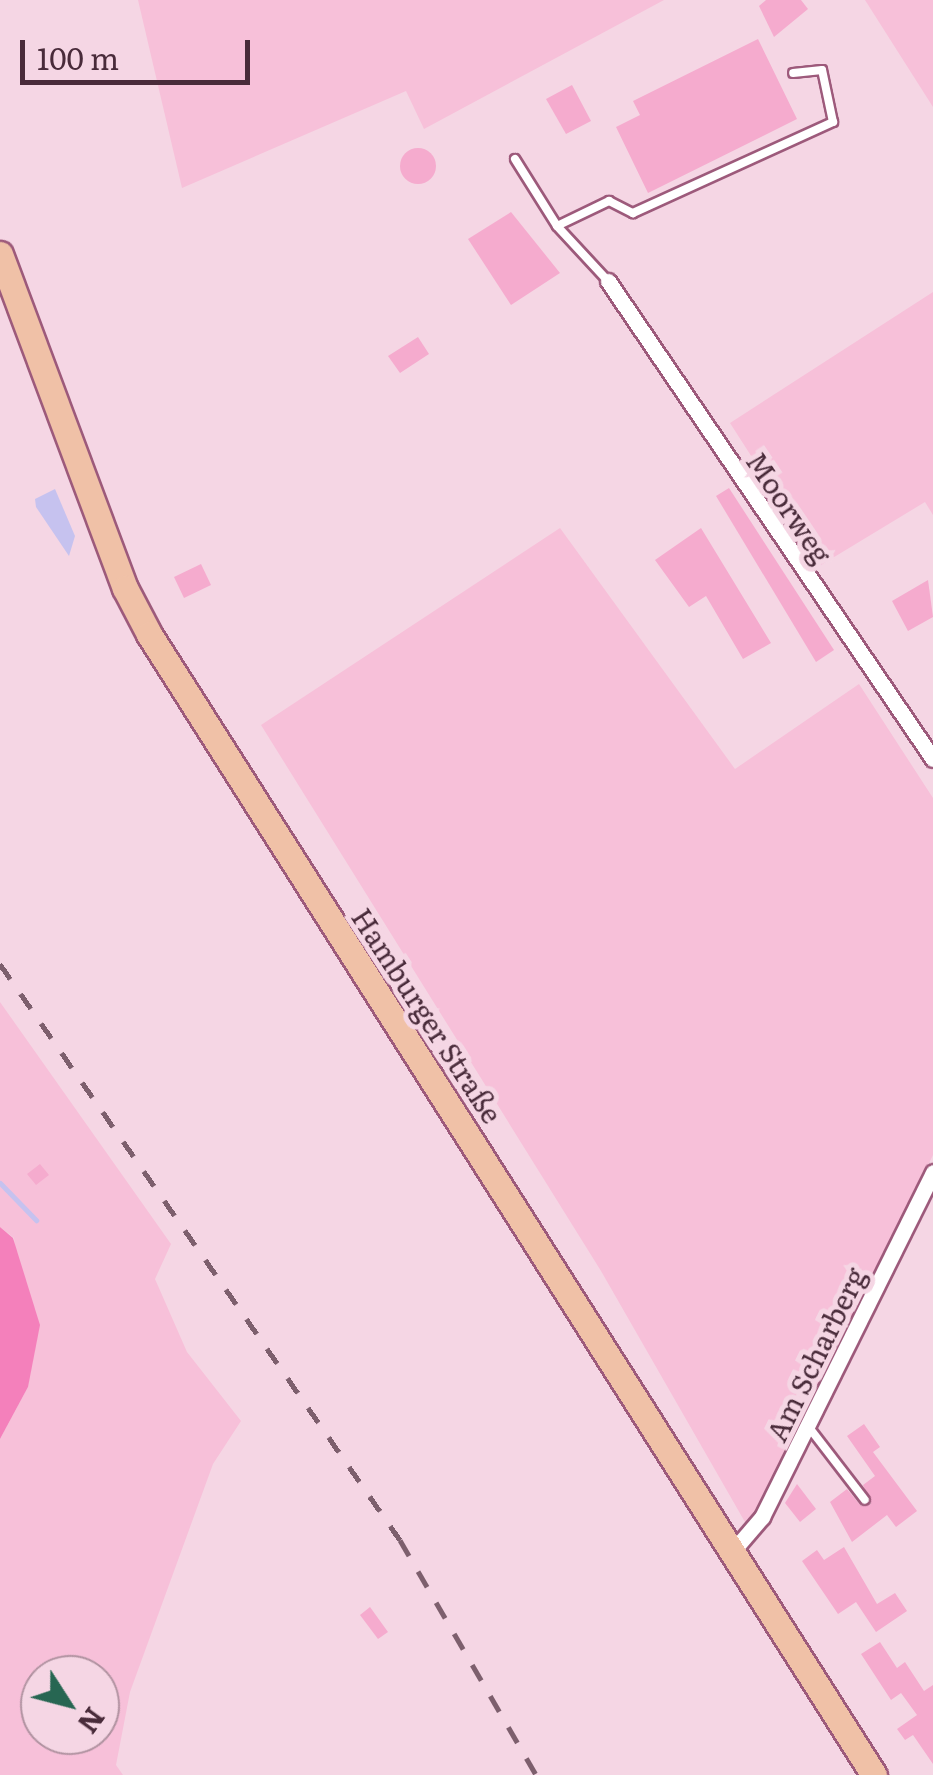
<!DOCTYPE html>
<meta charset="utf-8">
<style>
body{margin:0}
#map{position:relative;width:933px;height:1775px;overflow:hidden;background:#f5d6e4;font-family:Literata,serif}
div>[style]{position:absolute}
.green>*{inset:0;background:#f7c0d9}
.forest>*{inset:0;background:#f480bb}
.water>*{inset:0;background:#c6c2ef}
.stream>*{height:5px;margin:-2.5px;padding:0 2.5px;transform-origin:2.5px;border-radius:2.5px;background:#c6c2ef}
.building>*{inset:0;background:#f5abce}
.round{border-radius:50%}
.roads{filter:drop-shadow(2px 0 #9d5a7b) drop-shadow(-2px 0 #9d5a7b) drop-shadow(0 2px #9d5a7b) drop-shadow(0 -2px #9d5a7b)}
.lane>*{height:8px;margin:-4px;padding:0 4px;transform-origin:4px;border-radius:4px;background:#fff}
.street>*{height:15px;margin:-7.5px;padding:0 7.5px;transform-origin:7.5px;border-radius:7.5px;background:#fff}
.primary>*{height:25px;margin:-12.5px;padding:0 12.5px;transform-origin:12.5px;border-radius:12.5px;background:#f0c1a7}
.rail>*{height:5px;margin-top:-2.5px;transform-origin:0;background:repeating-linear-gradient(90deg,#7d5f6d 0 18px,transparent 0 36px)}
span{translate:-50% -50%;white-space:nowrap;text-align:center;line-height:1.15;-webkit-text-stroke:10px #f5d6e4;paint-order:stroke}
.street-label{font-size:28px;color:#492b3a}
.north{position:absolute;left:20px;top:1655px;width:100px;height:100px;box-sizing:border-box;background:#f5d6e4;border:2px solid #b092a0;border-radius:50%;rotate:126deg;font-size:28px;font-weight:700;line-height:40px;text-align:center;color:#492b3a}
.north::after{content:'';display:block;margin:auto;width:35px;height:45px;background:#276652;clip-path:polygon(50% 0,100% 100%,50% 72%,0 100%)}
.scale{position:absolute;left:20px;top:40px;width:230px;height:45px;box-sizing:border-box;border:5px solid #492b3a;border-top:0;padding-left:12px;font-size:30px;line-height:35px;white-space:nowrap;color:#492b3a;-webkit-text-stroke:8px #f5d6e4;paint-order:stroke}
</style>
<div id="map">
<div class="green">
<i style="clip-path:polygon(138px 0,664px 0,424px 129px,406px 91px,182px 188px)"></i>
<i style="clip-path:polygon(865px 0,933px 0,933px 107px,919px 85px)"></i>
<i style="clip-path:polygon(933px 292px,933px 515px,925px 502px,821px 565px,730px 423px)"></i>
<i style="clip-path:polygon(560px 528px,735px 769px,859px 684px,933px 798px,933px 1155px,749px 1529px,601px 1271px,261px 725px)"></i>
<i style="clip-path:polygon(evenodd,0 1002px,171px 1244px,155px 1279px,187px 1352px,241px 1421px,213px 1464px,130px 1692px,116px 1765px,123px 1775px,0 1775px,0 1439px,28px 1387px,14px 1238px,0 1227px,0 1002px,40px 1675px,100px 1675px,100px 1735px,40px 1735px,40px 1675px)"></i>
</div>
<div class="forest">
<i style="clip-path:polygon(0 1227px,13px 1238px,40px 1325px,28px 1387px,0 1439px)"></i>
</div>
<div class="water">
<i style="clip-path:polygon(55px 489px,75px 536px,69px 556px,36px 507px,35px 499px)"></i>
</div>
<div class="stream">
<i style="left:0;top:1183px;width:52px;rotate:45.8deg"></i>
</div>
<div class="building">
<i style="clip-path:polygon(766px 0,801px 0,808px 9px,774px 37px,759px 6px)"></i>
<i style="clip-path:polygon(758px 39px,797px 119px,648px 193px,616px 127px,640px 115px,633px 101px)"></i>
<i style="clip-path:polygon(572px 85px,591px 121px,566px 134px,546px 99px)"></i>
<i class="round" style="left:400px;top:148px;width:36px;height:36px"></i>
<i style="clip-path:polygon(511px 212px,560px 273px,511px 305px,468px 239px)"></i>
<i style="clip-path:polygon(418px 337px,429px 354px,400px 373px,388px 356px)"></i>
<i style="clip-path:polygon(729px 488px,834px 650px,816px 662px,716px 496px)"></i>
<i style="clip-path:polygon(701px 528px,771px 643px,743px 659px,706px 596px,689px 607px,655px 560px)"></i>
<i style="clip-path:polygon(201px 564px,211px 585px,184px 598px,174px 577px)"></i>
<i style="clip-path:polygon(928px 580px,933px 617px,908px 631px,892px 601px)"></i>
<i style="clip-path:polygon(40px 1164px,49px 1175px,36px 1185px,27px 1174px)"></i>
<i style="clip-path:polygon(864px 1424px,880px 1447px,873px 1452px,917px 1511px,896px 1527px,887px 1515px,852px 1542px,830px 1502px,847px 1489px,861px 1506px,871px 1504px,863px 1485px,875px 1476px,847px 1436px)"></i>
<i style="clip-path:polygon(797px 1484px,816px 1509px,800px 1522px,785px 1503px)"></i>
<i style="clip-path:polygon(844px 1547px,877px 1604px,895px 1593px,907px 1611px,876px 1632px,856px 1602px,838px 1614px,802px 1561px,817px 1550px,824px 1560px)"></i>
<i style="clip-path:polygon(370px 1607px,388px 1632px,378px 1639px,360px 1615px)"></i>
<i style="clip-path:polygon(880px 1642px,897px 1668px,905px 1662px,924px 1691px,933px 1685px,933px 1764px,913px 1735px,905px 1740px,897px 1729px,917px 1715px,901px 1693px,891px 1700px,861px 1654px)"></i>
</div>
<div class="roads">
<div class="lane">
<i style="left:515px;top:159px;width:79px;rotate:57.9deg"></i>
<i style="left:557px;top:226px;width:75px;rotate:47.2deg"></i>
<i style="left:557px;top:226px;width:58px;rotate:-25.7deg"></i>
<i style="left:609px;top:201px;width:27px;rotate:27deg"></i>
<i style="left:633px;top:213px;width:220px;rotate:-24.5deg"></i>
<i style="left:833px;top:122px;width:53px;rotate:-101.9deg"></i>
<i style="left:822px;top:70px;width:29px;rotate:174deg"></i>
<i style="left:808px;top:1426px;width:93px;rotate:52.4deg"></i>
</div>
<div class="street">
<i style="left:608px;top:281px;width:578px;rotate:55.79deg"></i>
<i style="left:732px;top:1552px;width:46px;rotate:-49.4deg"></i>
<i style="left:762px;top:1517px;width:385px;rotate:-63.6deg"></i>
</div>
<div class="primary">
<i style="left:0;top:254px;width:357px;rotate:69.5deg"></i>
<i style="left:125px;top:588px;width:52px;rotate:62.4deg"></i>
<i style="left:149px;top:634px;width:1352px;rotate:57.57deg"></i>
</div>
</div>
<div class="rail">
<i style="left:0;top:964px;width:701px;rotate:55.22deg"></i>
<i style="left:400px;top:1540px;width:272px;rotate:59.9deg"></i>
</div>
<div class="street-label">
<span style="left:790px;top:507px;rotate:56deg">Moorweg</span>
<span style="left:428px;top:1015px;rotate:57deg">Hamburger Straße</span>
<span style="left:815px;top:1354px;rotate:-64deg">Am Scharberg</span>
</div>
<div class="north">N</div>
<div class="scale">100 m</div>
</div>
